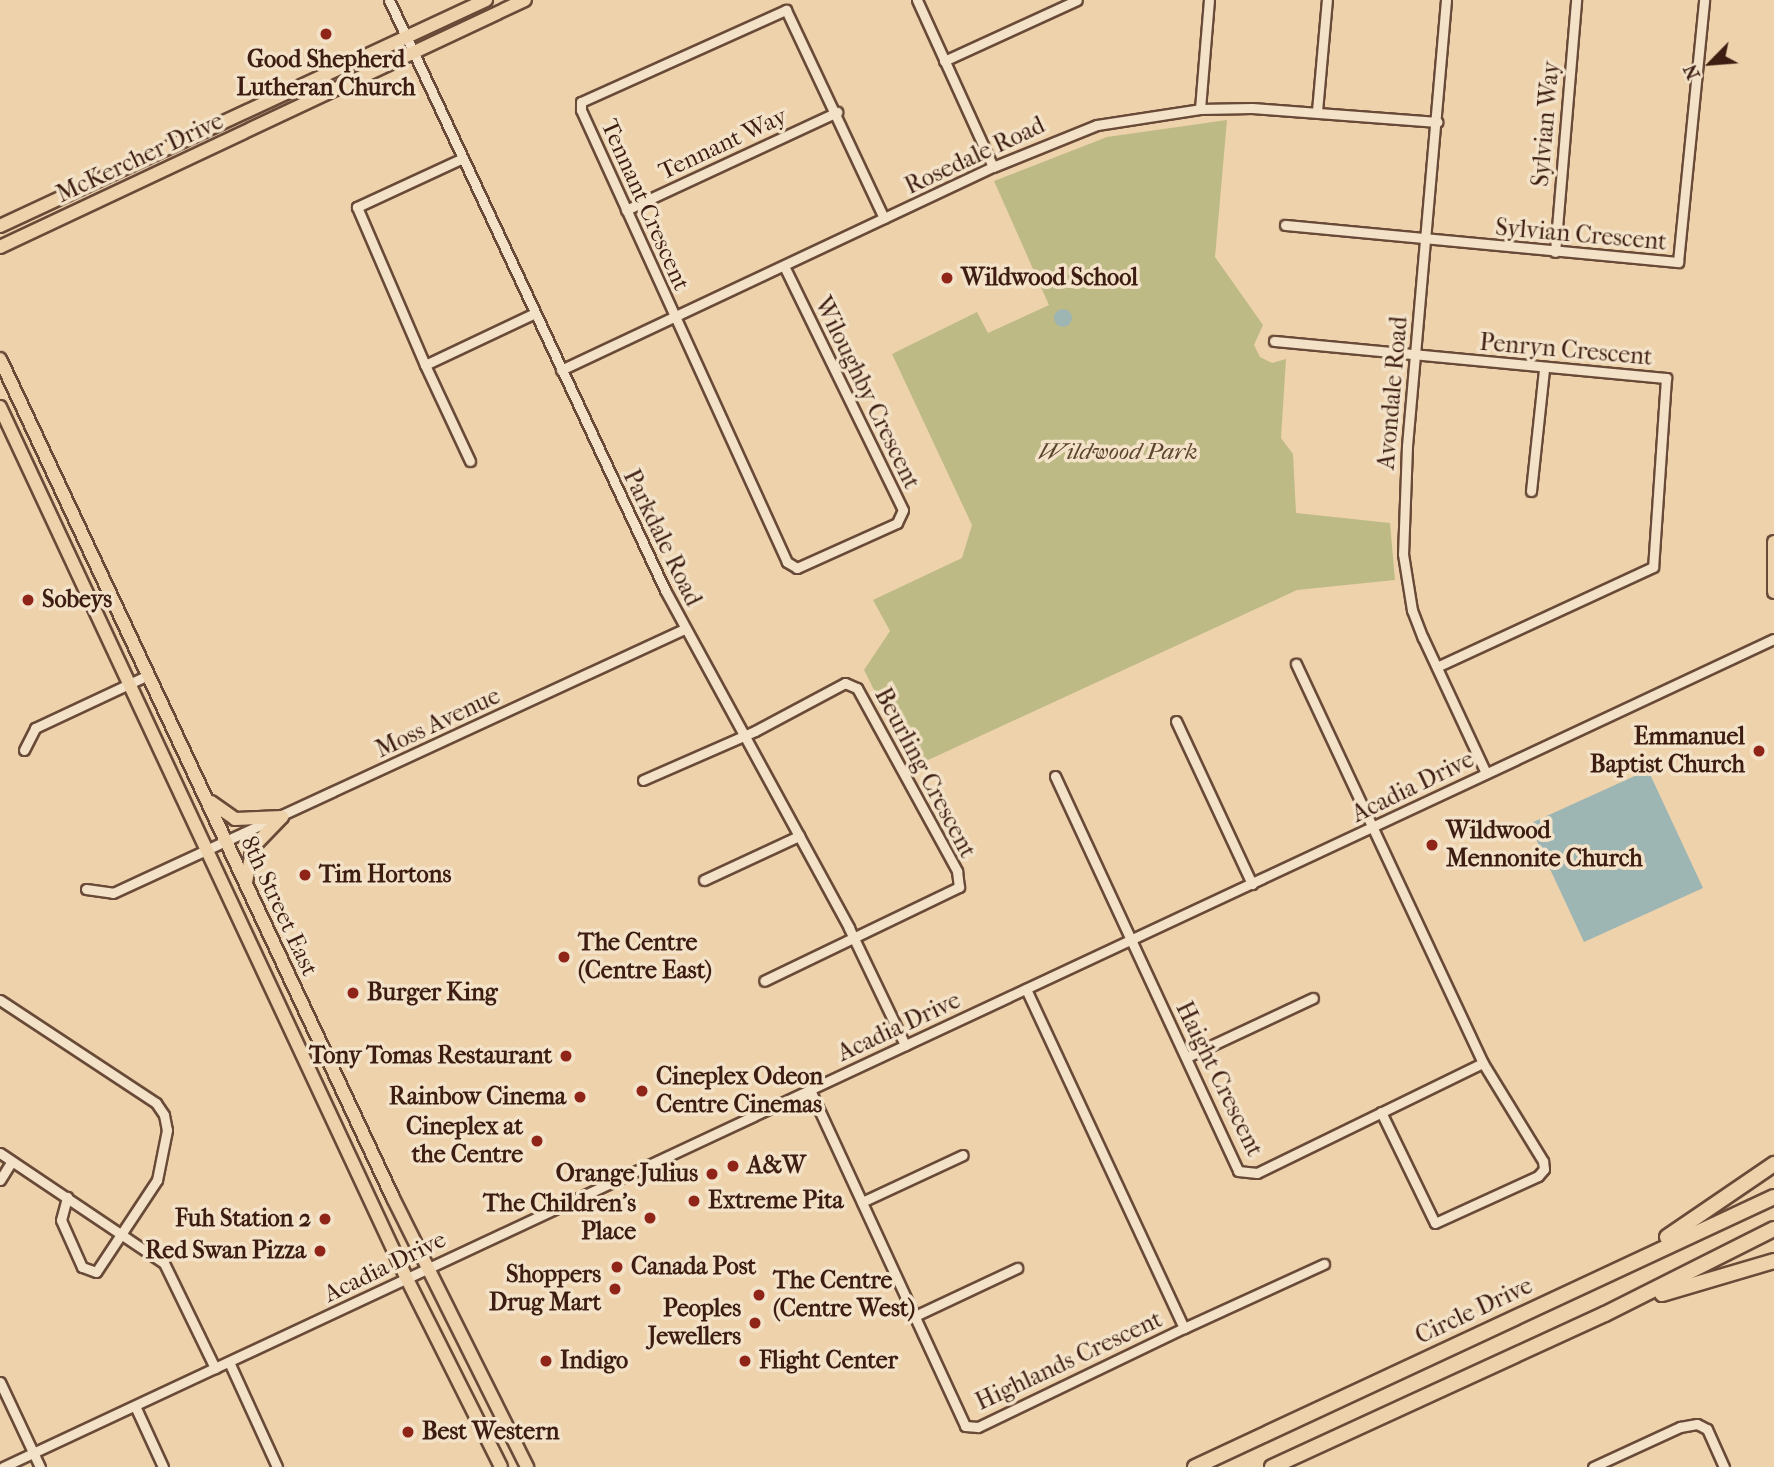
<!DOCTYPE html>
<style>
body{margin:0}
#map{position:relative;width:1774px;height:1467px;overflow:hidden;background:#edd2ab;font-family:"IM FELL French Canon",serif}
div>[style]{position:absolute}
.green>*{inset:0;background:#beba85}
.water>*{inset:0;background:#9db5b3}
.round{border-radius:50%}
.roads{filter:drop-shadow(2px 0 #694a38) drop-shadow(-2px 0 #694a38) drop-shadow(0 2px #694a38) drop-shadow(0 -2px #694a38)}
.minor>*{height:9px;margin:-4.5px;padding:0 4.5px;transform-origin:4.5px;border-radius:4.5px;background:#f3e2c8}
.major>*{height:12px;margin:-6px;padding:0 6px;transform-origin:6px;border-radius:6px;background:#edd2ab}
.highway>*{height:14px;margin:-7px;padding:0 7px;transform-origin:7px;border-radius:7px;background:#edd2ab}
.dots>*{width:19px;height:19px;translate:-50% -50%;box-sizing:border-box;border:4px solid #f3e2c8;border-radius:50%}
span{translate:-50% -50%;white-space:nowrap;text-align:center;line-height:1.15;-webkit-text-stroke:7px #f3e2c8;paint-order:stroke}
.poi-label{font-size:24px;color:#3d1d12;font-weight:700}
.left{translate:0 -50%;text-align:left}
.right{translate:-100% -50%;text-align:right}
.street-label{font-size:24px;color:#3d1d12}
.park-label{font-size:24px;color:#5d442f;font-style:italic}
.north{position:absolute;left:1676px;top:28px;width:70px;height:70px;-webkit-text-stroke:5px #f3e2c8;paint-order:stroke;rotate:245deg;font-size:19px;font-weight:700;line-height:28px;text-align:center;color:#3d1d12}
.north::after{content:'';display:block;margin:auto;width:24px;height:32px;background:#3d1d12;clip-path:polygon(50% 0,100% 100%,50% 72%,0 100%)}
</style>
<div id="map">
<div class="green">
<i style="clip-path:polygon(1227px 120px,1215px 257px,1263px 325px,1254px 345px,1260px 357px,1272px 363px,1286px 359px,1281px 438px,1293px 454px,1296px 513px,1390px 523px,1395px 580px,1297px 590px,913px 767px,864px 670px,890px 631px,873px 600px,962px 558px,972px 525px,892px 354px,977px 312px,988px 333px,1049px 305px,994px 181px,1107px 137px)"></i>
</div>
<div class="water">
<i class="round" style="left:1054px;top:309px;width:18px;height:18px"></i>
<i style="clip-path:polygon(1648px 770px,1703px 888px,1584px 942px,1529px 824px)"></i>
</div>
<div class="roads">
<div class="minor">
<i style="left:389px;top:0;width:651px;rotate:64.93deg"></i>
<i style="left:665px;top:590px;width:385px;rotate:61.4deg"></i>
<i style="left:849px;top:928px;width:130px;rotate:64.4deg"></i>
<i style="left:917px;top:0;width:183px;rotate:65.5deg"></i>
<i style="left:1446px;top:0;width:448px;rotate:95deg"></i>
<i style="left:1407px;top:446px;width:108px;rotate:92.1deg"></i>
<i style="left:1403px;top:554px;width:57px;rotate:80.9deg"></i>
<i style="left:1412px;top:610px;width:30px;rotate:69deg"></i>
<i style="left:1423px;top:638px;width:149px;rotate:65deg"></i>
<i style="left:944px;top:61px;width:146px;rotate:-24.6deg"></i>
<i style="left:1200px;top:109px;width:109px;rotate:-85.3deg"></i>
<i style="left:1317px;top:111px;width:111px;rotate:-84.9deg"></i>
<i style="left:463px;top:158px;width:117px;rotate:155.2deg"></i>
<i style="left:357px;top:207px;width:172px;rotate:66.7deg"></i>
<i style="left:425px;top:365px;width:122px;rotate:-25.3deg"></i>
<i style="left:626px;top:210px;width:233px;rotate:-24.9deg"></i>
<i style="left:1285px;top:225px;width:395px;rotate:5.4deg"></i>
<i style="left:1678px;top:262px;width:263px;rotate:-84.3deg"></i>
<i style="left:1555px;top:252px;width:253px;rotate:-85.2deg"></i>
<i style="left:784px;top:266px;width:271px;rotate:64deg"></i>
<i style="left:903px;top:510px;width:14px;rotate:115deg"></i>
<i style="left:897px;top:523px;width:110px;rotate:155.8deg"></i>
<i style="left:797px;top:568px;width:12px;rotate:-149deg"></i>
<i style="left:787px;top:562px;width:497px;rotate:-114.5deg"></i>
<i style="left:581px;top:110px;width:8px;rotate:-90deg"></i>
<i style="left:581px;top:102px;width:225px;rotate:-24.2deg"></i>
<i style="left:786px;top:10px;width:230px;rotate:64.8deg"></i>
<i style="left:1274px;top:341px;width:394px;rotate:5.4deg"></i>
<i style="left:1666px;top:378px;width:189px;rotate:93.9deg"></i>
<i style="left:1653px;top:567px;width:238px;rotate:155.2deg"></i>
<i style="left:425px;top:365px;width:106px;rotate:64.9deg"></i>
<i style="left:561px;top:370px;width:477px;rotate:-25.2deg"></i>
<i style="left:993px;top:167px;width:112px;rotate:-22deg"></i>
<i style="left:1097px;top:125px;width:104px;rotate:-8.8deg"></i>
<i style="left:1200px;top:109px;width:52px;rotate:-1.1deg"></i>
<i style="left:1252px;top:108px;width:186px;rotate:4.3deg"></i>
<i style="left:1531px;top:491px;width:123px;rotate:-83.9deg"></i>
<i style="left:1176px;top:721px;width:180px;rotate:65deg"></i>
<i style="left:24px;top:750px;width:25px;rotate:-63deg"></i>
<i style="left:35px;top:728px;width:125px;rotate:-25.1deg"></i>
<i style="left:1055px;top:776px;width:435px;rotate:65.1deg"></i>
<i style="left:1238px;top:1171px;width:19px;rotate:6deg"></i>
<i style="left:1257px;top:1173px;width:251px;rotate:-26deg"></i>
<i style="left:1483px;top:1063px;width:441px;rotate:-115.1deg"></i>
<i style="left:643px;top:780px;width:122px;rotate:-23.6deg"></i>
<i style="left:755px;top:731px;width:102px;rotate:-28.1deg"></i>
<i style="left:845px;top:683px;width:13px;rotate:23deg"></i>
<i style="left:857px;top:688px;width:209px;rotate:61.3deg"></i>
<i style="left:957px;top:871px;width:16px;rotate:83deg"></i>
<i style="left:959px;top:887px;width:216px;rotate:154.3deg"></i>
<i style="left:704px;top:880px;width:105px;rotate:-24.9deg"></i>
<i style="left:86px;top:889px;width:27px;rotate:8deg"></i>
<i style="left:113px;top:893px;width:629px;rotate:-24.81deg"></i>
<i style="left:0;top:1000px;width:187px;rotate:33.4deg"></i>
<i style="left:156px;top:1103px;width:14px;rotate:56deg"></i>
<i style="left:164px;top:1115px;width:15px;rotate:79deg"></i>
<i style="left:167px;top:1130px;width:51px;rotate:101.3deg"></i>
<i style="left:157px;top:1180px;width:110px;rotate:123.5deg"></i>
<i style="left:96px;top:1272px;width:15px;rotate:-160deg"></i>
<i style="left:82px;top:1267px;width:51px;rotate:-114.1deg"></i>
<i style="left:61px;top:1220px;width:24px;rotate:-75deg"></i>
<i style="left:1187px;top:1057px;width:139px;rotate:-25.1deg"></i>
<i style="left:810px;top:1090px;width:370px;rotate:65.2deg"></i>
<i style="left:965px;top:1426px;width:13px;rotate:4deg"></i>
<i style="left:978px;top:1427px;width:229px;rotate:-25.7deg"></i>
<i style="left:1184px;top:1328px;width:374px;rotate:-115deg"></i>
<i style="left:1381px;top:1112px;width:123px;rotate:64.1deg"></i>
<i style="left:1435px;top:1223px;width:113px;rotate:-24.5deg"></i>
<i style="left:1538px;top:1176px;width:9px;rotate:-49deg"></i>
<i style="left:1544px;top:1169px;width:8px;rotate:-97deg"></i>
<i style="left:1543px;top:1161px;width:115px;rotate:-121.5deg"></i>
<i style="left:0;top:1153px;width:197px;rotate:33.9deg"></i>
<i style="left:164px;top:1263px;width:117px;rotate:64.1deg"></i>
<i style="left:0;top:1180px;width:22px;rotate:-58deg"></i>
<i style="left:862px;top:1202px;width:111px;rotate:-25deg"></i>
<i style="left:915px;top:1316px;width:113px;rotate:-25.2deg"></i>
<i style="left:1184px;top:1328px;width:154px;rotate:-24.6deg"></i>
<i style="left:229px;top:1362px;width:115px;rotate:65.4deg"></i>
<i style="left:0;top:1382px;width:94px;rotate:64.8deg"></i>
<i style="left:135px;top:1406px;width:67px;rotate:65.3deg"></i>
<i style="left:3px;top:1467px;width:1955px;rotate:-25.06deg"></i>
<i style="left:1593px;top:1467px;width:96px;rotate:-24.7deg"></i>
<i style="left:1680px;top:1427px;width:17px;rotate:-10deg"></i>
<i style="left:1697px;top:1424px;width:11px;rotate:27deg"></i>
<i style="left:1707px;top:1429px;width:42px;rotate:65.9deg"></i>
</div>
<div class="major">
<i style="left:0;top:226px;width:536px;rotate:-24.94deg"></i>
<i style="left:0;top:247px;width:580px;rotate:-25.2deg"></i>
<i style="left:0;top:359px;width:926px;rotate:64.9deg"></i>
<i style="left:393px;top:1198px;width:301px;rotate:63.5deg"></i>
<i style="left:0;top:407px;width:960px;rotate:64.98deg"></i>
<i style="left:406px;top:1277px;width:212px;rotate:63.4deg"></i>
<i style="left:1774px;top:542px;width:50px;rotate:90deg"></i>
<i style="left:211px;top:802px;width:29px;rotate:35deg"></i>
<i style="left:235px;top:819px;width:47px;rotate:-2.4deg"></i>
<i style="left:246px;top:882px;width:36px;rotate:-79deg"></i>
<i style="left:253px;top:847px;width:42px;rotate:-46deg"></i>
</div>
<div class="highway">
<i style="left:1667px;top:1237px;width:130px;rotate:-34.3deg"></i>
<i style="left:1662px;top:1294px;width:117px;rotate:-16.4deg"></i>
<i style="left:1195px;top:1467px;width:639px;rotate:-25deg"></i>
<i style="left:1272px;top:1467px;width:366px;rotate:-24.7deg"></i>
<i style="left:1605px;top:1314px;width:189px;rotate:-26.7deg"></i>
</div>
</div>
<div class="dots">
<i style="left:326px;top:34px;background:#8f2418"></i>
<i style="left:947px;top:278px;background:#8f2418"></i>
<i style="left:28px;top:600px;background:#8f2418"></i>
<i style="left:1759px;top:751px;background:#8f2418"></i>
<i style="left:1432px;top:845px;background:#8f2418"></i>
<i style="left:305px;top:875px;background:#8f2418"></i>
<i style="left:564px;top:957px;background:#8f2418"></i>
<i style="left:353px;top:993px;background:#8f2418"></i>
<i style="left:566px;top:1056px;background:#8f2418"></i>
<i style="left:642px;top:1091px;background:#8f2418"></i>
<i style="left:580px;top:1097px;background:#8f2418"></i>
<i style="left:537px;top:1141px;background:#8f2418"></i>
<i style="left:733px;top:1166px;background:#8f2418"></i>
<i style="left:712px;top:1174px;background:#8f2418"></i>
<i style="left:694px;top:1201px;background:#8f2418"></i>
<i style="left:650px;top:1218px;background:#8f2418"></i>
<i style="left:325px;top:1219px;background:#8f2418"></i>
<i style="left:320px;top:1251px;background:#8f2418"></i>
<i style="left:617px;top:1267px;background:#8f2418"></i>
<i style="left:615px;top:1289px;background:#8f2418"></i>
<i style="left:759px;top:1295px;background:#8f2418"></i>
<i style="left:755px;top:1323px;background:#8f2418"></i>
<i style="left:546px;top:1361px;background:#8f2418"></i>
<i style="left:745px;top:1361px;background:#8f2418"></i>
<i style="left:408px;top:1432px;background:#8f2418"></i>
</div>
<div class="poi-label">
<span style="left:326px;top:74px">Good Shepherd<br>Lutheran Church</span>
<span class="left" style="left:961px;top:278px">Wildwood School</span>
<span class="left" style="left:42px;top:600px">Sobeys</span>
<span class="right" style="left:1745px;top:751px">Emmanuel<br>Baptist Church</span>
<span class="left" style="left:1446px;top:845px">Wildwood<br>Mennonite Church</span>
<span class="left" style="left:319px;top:875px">Tim Hortons</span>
<span class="left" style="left:578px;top:957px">The Centre<br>(Centre East)</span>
<span class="left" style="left:367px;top:993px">Burger King</span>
<span class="right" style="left:552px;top:1056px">Tony Tomas Restaurant</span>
<span class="left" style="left:656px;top:1091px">Cineplex Odeon<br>Centre Cinemas</span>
<span class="right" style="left:566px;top:1097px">Rainbow Cinema</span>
<span class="right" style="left:523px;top:1141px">Cineplex at<br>the Centre</span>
<span class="left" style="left:747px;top:1166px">A&amp;W</span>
<span class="right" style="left:698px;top:1174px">Orange Julius</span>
<span class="left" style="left:708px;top:1201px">Extreme Pita</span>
<span class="right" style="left:636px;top:1218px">The Children's<br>Place</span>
<span class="right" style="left:311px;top:1219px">Fuh Station 2</span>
<span class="right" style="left:306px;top:1251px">Red Swan Pizza</span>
<span class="left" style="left:631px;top:1267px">Canada Post</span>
<span class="right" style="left:601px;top:1289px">Shoppers<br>Drug Mart</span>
<span class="left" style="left:773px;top:1295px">The Centre<br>(Centre West)</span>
<span class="right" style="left:741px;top:1323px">Peoples<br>Jewellers</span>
<span class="left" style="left:560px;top:1361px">Indigo</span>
<span class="left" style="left:759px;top:1361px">Flight Center</span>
<span class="left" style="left:422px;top:1432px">Best Western</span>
</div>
<div class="street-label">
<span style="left:1546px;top:124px;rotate:-85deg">Sylvian Way</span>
<span style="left:723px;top:144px;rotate:-25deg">Tennant Way</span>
<span style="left:975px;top:156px;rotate:-25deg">Rosedale Road</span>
<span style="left:140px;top:158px;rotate:-25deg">McKercher Drive</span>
<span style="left:645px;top:205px;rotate:66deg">Tennant Crescent</span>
<span style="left:1581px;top:235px;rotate:5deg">Sylvian Crescent</span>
<span style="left:1566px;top:350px;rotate:5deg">Penryn Crescent</span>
<span style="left:867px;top:393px;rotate:64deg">Wiloughby Crescent</span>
<span style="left:1393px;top:393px;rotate:-85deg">Avondale Road</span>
<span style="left:662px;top:538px;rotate:64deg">Parkdale Road</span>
<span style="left:438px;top:723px;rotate:-25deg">Moss Avenue</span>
<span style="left:925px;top:773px;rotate:62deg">Beurling Crescent</span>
<span style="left:1413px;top:787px;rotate:-26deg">Acadia Drive</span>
<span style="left:279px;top:906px;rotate:65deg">8th Street East</span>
<span style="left:899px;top:1027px;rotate:-25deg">Acadia Drive</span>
<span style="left:1219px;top:1079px;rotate:64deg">Haight Crescent</span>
<span style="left:385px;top:1267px;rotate:-26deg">Acadia Drive</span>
<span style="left:1474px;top:1311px;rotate:-25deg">Circle Drive</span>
<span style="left:1069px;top:1361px;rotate:-25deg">Highlands Crescent</span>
</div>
<div class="park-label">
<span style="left:1118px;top:452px">Wildwood Park</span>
</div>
<div class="north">N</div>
</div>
